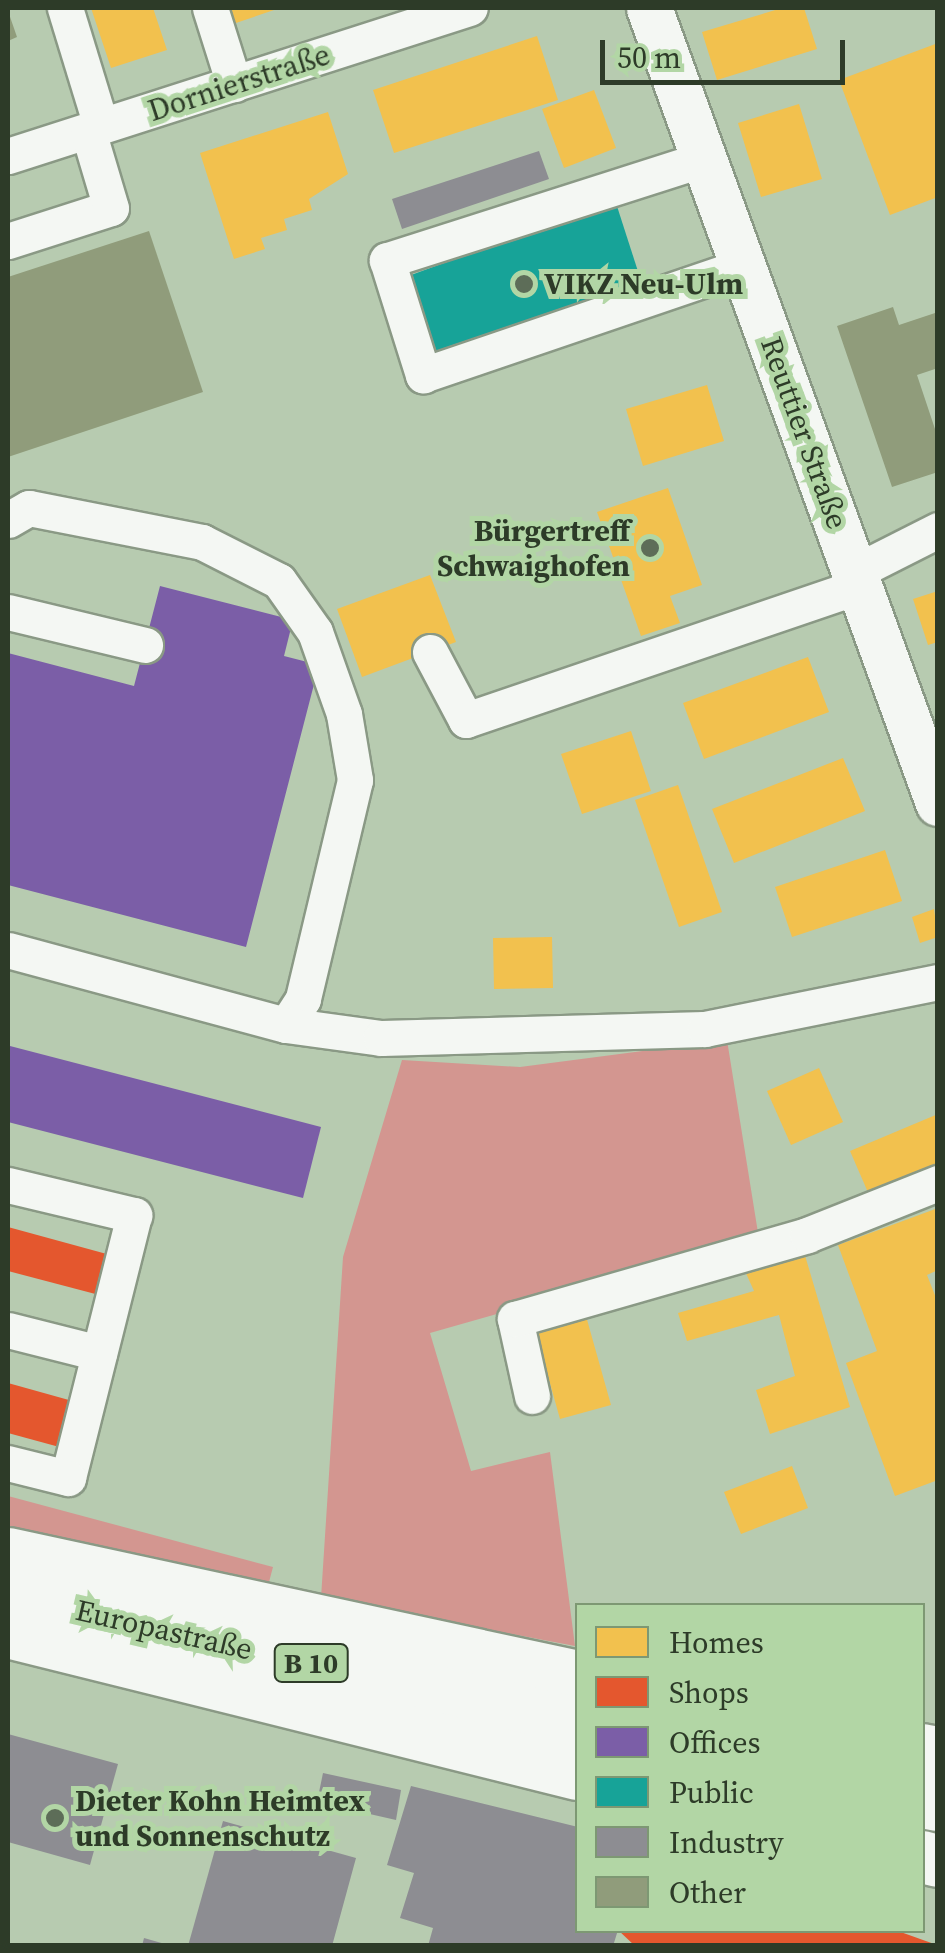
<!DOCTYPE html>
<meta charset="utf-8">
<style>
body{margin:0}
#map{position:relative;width:945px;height:1953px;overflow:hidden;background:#b7cbb0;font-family:"Source Serif 4",serif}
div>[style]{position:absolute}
.green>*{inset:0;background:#d39690}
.homes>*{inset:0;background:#f2c14e}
.shops>*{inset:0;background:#e4572e}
.offices>*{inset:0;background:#7b5ea7}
.public>*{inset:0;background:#17a398}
.industry>*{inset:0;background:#8d8d92}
.building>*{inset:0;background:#909c7b}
.roads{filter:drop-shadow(2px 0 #8a9985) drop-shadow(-2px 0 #8a9985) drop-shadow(0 2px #8a9985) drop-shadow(0 -2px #8a9985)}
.minor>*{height:35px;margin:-17.5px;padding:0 17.5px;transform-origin:17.5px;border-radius:17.5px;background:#f4f7f3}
.major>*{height:45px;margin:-22.5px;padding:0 22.5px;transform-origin:22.5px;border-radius:22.5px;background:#f4f7f3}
.highway>*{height:52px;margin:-26px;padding:0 26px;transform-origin:26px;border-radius:26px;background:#f4f7f3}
.dots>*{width:28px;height:28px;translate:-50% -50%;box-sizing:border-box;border:5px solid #b2d6a5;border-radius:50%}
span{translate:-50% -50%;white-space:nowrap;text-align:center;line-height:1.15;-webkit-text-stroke:10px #b2d6a5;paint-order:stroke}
.shield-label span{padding:2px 8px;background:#b2d6a5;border:2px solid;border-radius:8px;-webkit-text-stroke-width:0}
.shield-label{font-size:28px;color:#2d3b28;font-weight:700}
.street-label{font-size:30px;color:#2d3b28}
.poi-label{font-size:30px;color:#2d3b28;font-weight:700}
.left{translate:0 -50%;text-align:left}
.right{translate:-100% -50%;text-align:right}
.frame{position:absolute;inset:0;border:10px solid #2d3b28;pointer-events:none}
.legend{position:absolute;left:575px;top:1603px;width:350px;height:330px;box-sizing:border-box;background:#b2d6a5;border:2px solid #7d9873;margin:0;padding:12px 18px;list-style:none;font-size:30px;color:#2d3b28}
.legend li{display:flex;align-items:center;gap:20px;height:50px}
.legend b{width:50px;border:2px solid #7d9873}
.scale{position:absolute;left:600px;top:40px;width:245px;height:45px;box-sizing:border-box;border:5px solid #2d3b28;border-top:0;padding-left:12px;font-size:30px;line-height:35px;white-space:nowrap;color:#2d3b28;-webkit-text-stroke:8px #b2d6a5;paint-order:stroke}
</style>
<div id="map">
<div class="green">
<i style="clip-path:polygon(727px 1040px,759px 1239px,430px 1333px,471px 1471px,550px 1452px,575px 1646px,321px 1598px,343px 1257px,402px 1060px,520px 1067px)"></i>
<i style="clip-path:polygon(8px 1496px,273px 1567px,265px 1597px,8px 1539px)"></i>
</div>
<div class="homes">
<i style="clip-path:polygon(91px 8px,153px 8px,167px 50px,111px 68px)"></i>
<i style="clip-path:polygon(221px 8px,280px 8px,227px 26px)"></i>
<i style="clip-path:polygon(782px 8px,804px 8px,817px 49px,717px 80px,702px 32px)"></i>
<i style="clip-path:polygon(537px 36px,558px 100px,394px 153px,373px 90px)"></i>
<i style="clip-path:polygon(938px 43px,938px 197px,890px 215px,839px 80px)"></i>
<i style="clip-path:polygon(594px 90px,616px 148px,564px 168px,542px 109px)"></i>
<i style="clip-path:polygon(799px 104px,822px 179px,761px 197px,738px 123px)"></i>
<i style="clip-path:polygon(328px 112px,348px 174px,309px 199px,312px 210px,284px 219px,287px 230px,261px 238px,265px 249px,234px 259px,200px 153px)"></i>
<i style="clip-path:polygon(707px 385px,724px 441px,643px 466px,626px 409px)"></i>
<i style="clip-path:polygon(668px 488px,702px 585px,670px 596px,680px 623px,641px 636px,597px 512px)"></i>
<i style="clip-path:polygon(430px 575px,456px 642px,362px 677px,337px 609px)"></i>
<i style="clip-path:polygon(938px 591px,938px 642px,928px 645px,913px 599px)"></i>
<i style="clip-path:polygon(808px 657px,829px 712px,704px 759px,683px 703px)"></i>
<i style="clip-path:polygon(631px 731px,651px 791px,582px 814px,561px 754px)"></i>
<i style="clip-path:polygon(843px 758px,865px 811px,734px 863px,712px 809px)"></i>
<i style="clip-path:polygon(678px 785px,722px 912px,679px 927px,635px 800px)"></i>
<i style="clip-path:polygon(885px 850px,902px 901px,792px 937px,775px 887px)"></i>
<i style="clip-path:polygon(934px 909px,938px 937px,920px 943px,912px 917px)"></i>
<i style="clip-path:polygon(552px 937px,553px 988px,494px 989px,493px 938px)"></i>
<i style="clip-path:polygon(819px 1068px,843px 1122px,791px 1145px,767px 1091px)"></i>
<i style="clip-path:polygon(938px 1114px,938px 1169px,870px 1197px,850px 1151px)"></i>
<i style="clip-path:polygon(938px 1208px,938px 1270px,927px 1275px,938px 1303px,938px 1480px,895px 1496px,846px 1363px,877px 1351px,838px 1245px)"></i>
<i style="clip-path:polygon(801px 1242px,850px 1407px,770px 1434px,756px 1390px,795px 1376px,779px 1315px,687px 1341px,678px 1313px,754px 1291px,740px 1260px)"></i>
<i style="clip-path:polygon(584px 1309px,611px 1405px,560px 1419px,533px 1323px)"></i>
<i style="clip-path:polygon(792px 1466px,808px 1508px,741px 1534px,724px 1492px)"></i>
</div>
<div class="shops">
<i style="clip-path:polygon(8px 1227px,114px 1256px,103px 1296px,8px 1271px)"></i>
<i style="clip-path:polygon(8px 1383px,76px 1402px,63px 1448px,8px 1433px)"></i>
<i style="clip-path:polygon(618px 1930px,895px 1930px,937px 1945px,635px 1946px)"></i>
</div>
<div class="offices">
<i style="clip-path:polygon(160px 586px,293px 620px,284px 656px,319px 665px,246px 947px,8px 885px,8px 653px,134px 686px)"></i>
<i style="clip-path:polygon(10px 1046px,321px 1127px,303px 1198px,8px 1122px)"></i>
</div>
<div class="public">
<i style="clip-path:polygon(615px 200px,644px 290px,430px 360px,403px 278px)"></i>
</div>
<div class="industry">
<i style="clip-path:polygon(539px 151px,549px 179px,402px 229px,392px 199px)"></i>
<i style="clip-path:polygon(8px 1734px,118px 1764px,90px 1865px,8px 1842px)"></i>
<i style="clip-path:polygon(323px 1773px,401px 1790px,396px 1820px,317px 1802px)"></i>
<i style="clip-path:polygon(411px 1786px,578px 1827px,578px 1930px,618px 1930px,613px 1946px,428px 1946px,433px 1928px,400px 1918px,414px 1873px,387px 1865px)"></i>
<i style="clip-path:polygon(223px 1821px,356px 1858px,332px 1946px,188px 1946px)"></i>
<i style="clip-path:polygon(144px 1938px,165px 1944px,165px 1946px,142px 1946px)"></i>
</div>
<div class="building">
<i style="clip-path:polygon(8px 11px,17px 37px,8px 41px)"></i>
<i style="clip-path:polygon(149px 231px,203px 392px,8px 457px,8px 277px)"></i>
<i style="clip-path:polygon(893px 307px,899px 325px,938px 312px,938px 368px,917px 375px,938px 438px,938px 472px,892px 487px,837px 326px)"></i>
</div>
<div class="roads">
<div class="minor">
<i style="left:65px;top:8px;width:123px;rotate:73deg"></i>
<i style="left:210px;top:8px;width:80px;rotate:72.5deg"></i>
<i style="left:8px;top:156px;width:485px;rotate:-17.8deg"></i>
<i style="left:704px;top:159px;width:333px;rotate:162.3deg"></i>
<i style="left:387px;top:260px;width:121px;rotate:72.6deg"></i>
<i style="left:423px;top:375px;width:339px;rotate:-18.8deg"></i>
<i style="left:8px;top:241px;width:108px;rotate:-17.8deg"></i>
<i style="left:111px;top:208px;width:80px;rotate:-106.6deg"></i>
<i style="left:8px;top:520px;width:24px;rotate:-30deg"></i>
<i style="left:29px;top:508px;width:176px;rotate:11.1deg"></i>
<i style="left:202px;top:542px;width:86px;rotate:26.9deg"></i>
<i style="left:279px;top:581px;width:62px;rotate:54.8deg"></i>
<i style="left:315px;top:632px;width:87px;rotate:70.5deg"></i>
<i style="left:344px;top:714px;width:67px;rotate:80.5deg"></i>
<i style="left:355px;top:780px;width:225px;rotate:103.4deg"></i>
<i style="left:303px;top:999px;width:31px;rotate:123deg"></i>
<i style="left:855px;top:572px;width:93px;rotate:-26.8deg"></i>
<i style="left:8px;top:612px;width:141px;rotate:13.5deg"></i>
<i style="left:430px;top:652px;width:77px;rotate:62.1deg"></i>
<i style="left:466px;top:720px;width:415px;rotate:-18.8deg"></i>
<i style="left:8px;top:950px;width:288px;rotate:15.1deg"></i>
<i style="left:286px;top:1025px;width:96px;rotate:7.8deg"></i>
<i style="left:381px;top:1038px;width:324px;rotate:-1.6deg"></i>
<i style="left:705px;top:1029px;width:238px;rotate:-11.4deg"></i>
<i style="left:8px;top:1185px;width:130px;rotate:13.4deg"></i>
<i style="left:134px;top:1215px;width:271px;rotate:104.1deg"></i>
<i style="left:68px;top:1478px;width:62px;rotate:-166deg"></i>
<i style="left:8px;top:1330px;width:94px;rotate:14.2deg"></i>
<i style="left:532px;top:1396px;width:79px;rotate:-102.4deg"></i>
<i style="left:515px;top:1319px;width:304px;rotate:-16deg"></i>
<i style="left:807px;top:1235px;width:141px;rotate:-21.7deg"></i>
</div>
<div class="major">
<i style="left:649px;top:8px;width:846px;rotate:70.02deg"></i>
</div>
<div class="highway">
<i style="left:8px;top:1554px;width:583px;rotate:12.18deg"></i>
<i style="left:8px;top:1595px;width:584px;rotate:12.75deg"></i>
<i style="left:8px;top:1632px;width:587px;rotate:13.99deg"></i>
<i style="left:922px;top:1750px;width:16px;rotate:11deg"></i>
<i style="left:922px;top:1802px;width:16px;rotate:11deg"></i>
<i style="left:922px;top:1857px;width:16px;rotate:14deg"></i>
</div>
</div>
<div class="dots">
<i style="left:524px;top:284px;background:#5d6d58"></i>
<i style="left:650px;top:548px;background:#5d6d58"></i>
<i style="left:55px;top:1818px;background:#5d6d58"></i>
</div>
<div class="shield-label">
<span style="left:311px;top:1663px">B 10</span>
</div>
<div class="street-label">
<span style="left:239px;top:83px;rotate:-18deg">Dornierstraße</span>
<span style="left:804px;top:433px;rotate:70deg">Reuttier Straße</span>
<span style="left:164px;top:1630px;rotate:13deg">Europastraße</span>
</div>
<div class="poi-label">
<span class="left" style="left:544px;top:284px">VIKZ Neu-Ulm</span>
<span class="right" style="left:630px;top:548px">Bürgertreff<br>Schwaighofen</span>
<span class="left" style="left:75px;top:1818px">Dieter Kohn Heimtex<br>und Sonnenschutz</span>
</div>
<div class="frame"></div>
<ul class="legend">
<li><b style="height:28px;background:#f2c14e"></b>Homes</li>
<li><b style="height:28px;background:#e4572e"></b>Shops</li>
<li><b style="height:28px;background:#7b5ea7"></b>Offices</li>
<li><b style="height:28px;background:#17a398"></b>Public</li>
<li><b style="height:28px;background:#8d8d92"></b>Industry</li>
<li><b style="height:28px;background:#909c7b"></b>Other</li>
</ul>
<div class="scale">50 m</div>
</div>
